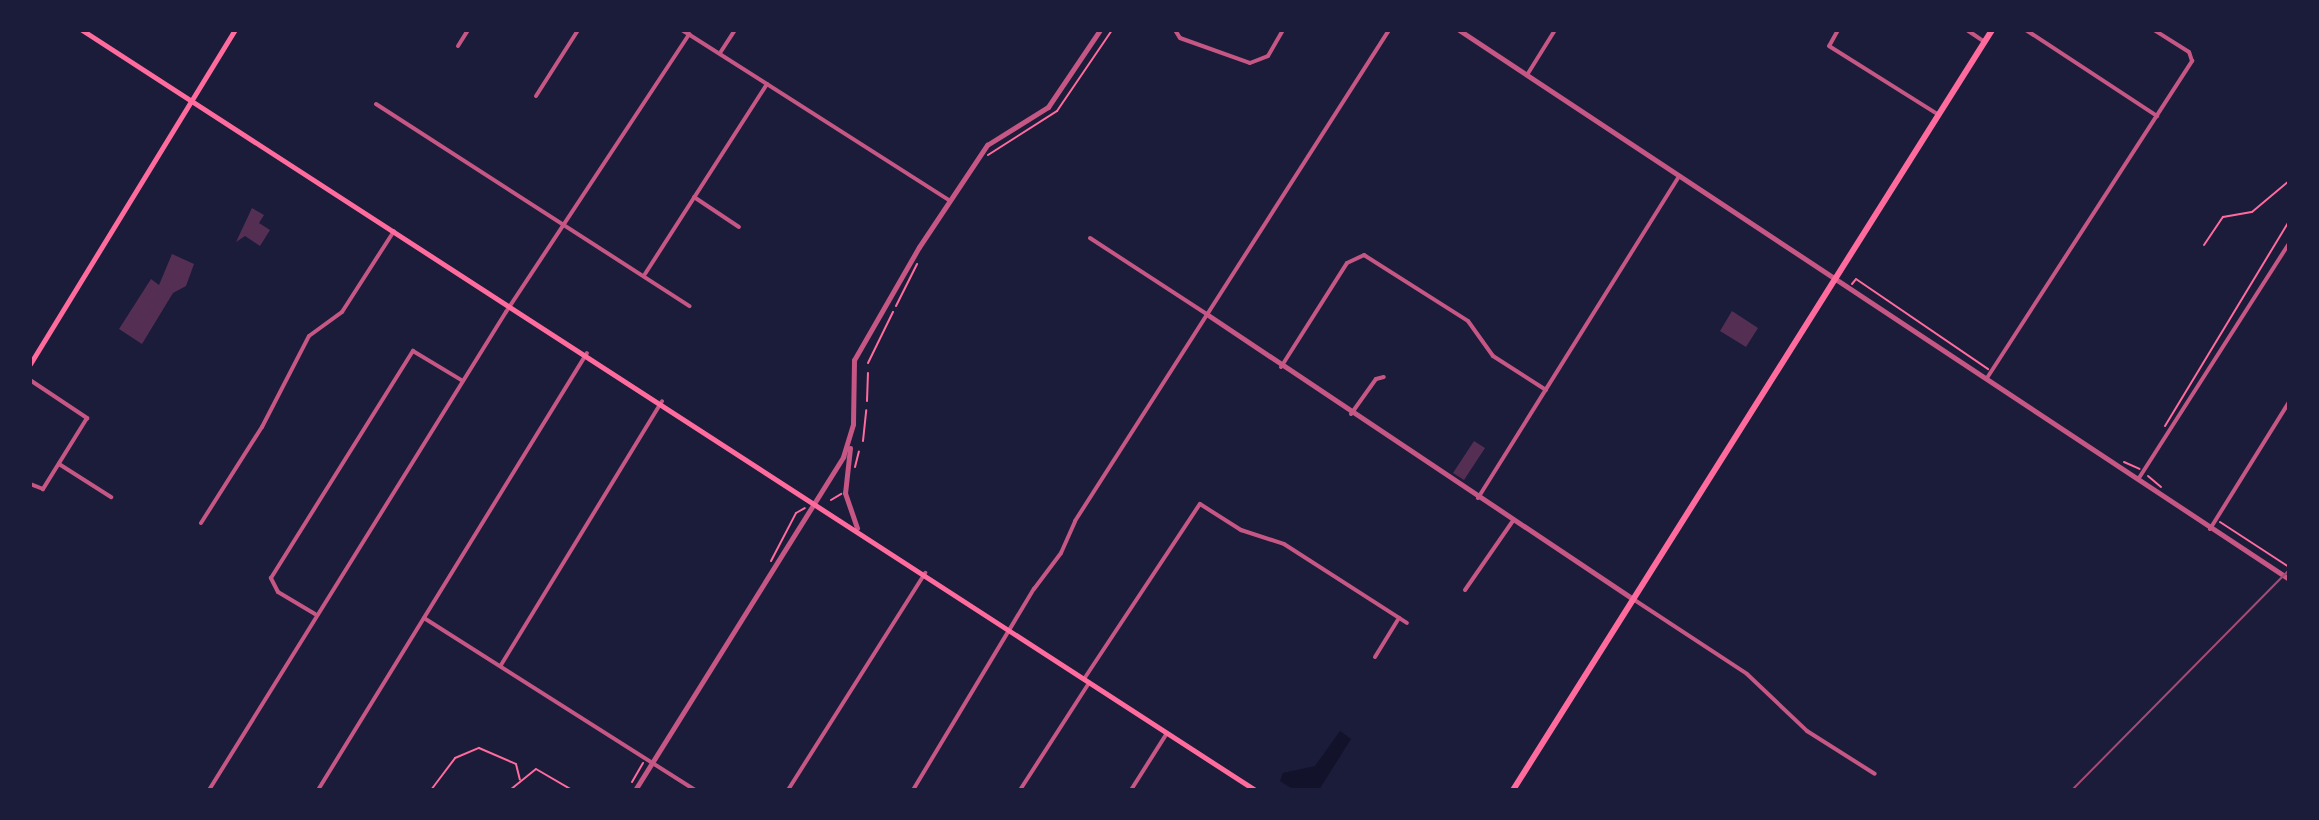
<!DOCTYPE html>
<style>
body{margin:0}
#map{position:relative;width:2319px;height:820px;overflow:hidden;background:#1b1b3a;font-family:Poppins,sans-serif}
div>[style]{position:absolute}
.water>*{inset:0;background:#12122b}
.building>*{inset:0;background:#542f53}
.path>*{height:2px;margin:-1px;padding:0 1px;transform-origin:1px;border-radius:1px;background:#ff6b9d}
.minor>*{height:4px;margin:-2px;padding:0 2px;transform-origin:2px;border-radius:2px;background:#c65784}
.tertiary>*{height:5px;margin:-2.5px;padding:0 2.5px;transform-origin:2.5px;border-radius:2.5px;background:#c65784}
.secondary>*{height:5px;margin:-2.5px;padding:0 2.5px;transform-origin:2.5px;border-radius:2.5px;background:#ff6b9d}
.primary>*{height:6px;margin:-3px;padding:0 3px;transform-origin:3px;border-radius:3px;background:#ff6b9d}
.rail>*{height:2px;margin:-1px;padding:0 1px;transform-origin:1px;border-radius:1px;background:#a44b75}
span{translate:-50% -50%;white-space:nowrap;text-align:center;line-height:1.15;-webkit-text-stroke:8px #1b1b3a;paint-order:stroke}
.frame{position:absolute;inset:0;border:32px solid #1b1b3a;pointer-events:none}
</style>
<div id="map">
<div class="water">
<i style="clip-path:polygon(1340px 731px,1351px 739px,1319px 790px,1294px 790px,1280px 781px,1283px 773px,1315px 766px)"></i>
</div>
<div class="building">
<i style="clip-path:polygon(252px 208px,264px 215px,259px 223px,270px 230px,260px 246px,245px 236px,236px 242px)"></i>
<i style="clip-path:polygon(172px 254px,194px 264px,186px 286px,173px 293px,142px 344px,119px 329px,151px 279px,159px 285px)"></i>
<i style="clip-path:polygon(1732px 311px,1758px 328px,1746px 347px,1720px 331px)"></i>
<i style="clip-path:polygon(1474px 441px,1485px 448px,1464px 480px,1453px 473px)"></i>
</div>
<div class="path">
<i style="left:988px;top:155px;width:82px;rotate:-32.5deg"></i>
<i style="left:1057px;top:111px;width:98px;rotate:-55.8deg"></i>
<i style="left:2204px;top:245px;width:34px;rotate:-56deg"></i>
<i style="left:2223px;top:217px;width:29px;rotate:-10deg"></i>
<i style="left:2252px;top:212px;width:48px;rotate:-40deg"></i>
<i style="left:1852px;top:284px;width:6px;rotate:-51deg"></i>
<i style="left:1856px;top:279px;width:160px;rotate:34.3deg"></i>
<i style="left:896px;top:306px;width:47px;rotate:-63.4deg"></i>
<i style="left:868px;top:363px;width:57px;rotate:-63.9deg"></i>
<i style="left:867px;top:401px;width:28px;rotate:-88deg"></i>
<i style="left:2165px;top:426px;width:240px;rotate:-58.8deg"></i>
<i style="left:863px;top:441px;width:31px;rotate:-84deg"></i>
<i style="left:2124px;top:462px;width:17px;rotate:24deg"></i>
<i style="left:855px;top:467px;width:16px;rotate:-76deg"></i>
<i style="left:2148px;top:476px;width:17px;rotate:40deg"></i>
<i style="left:831px;top:500px;width:12px;rotate:-31deg"></i>
<i style="left:2220px;top:522px;width:82px;rotate:33.1deg"></i>
<i style="left:771px;top:561px;width:54px;rotate:-62.5deg"></i>
<i style="left:796px;top:513px;width:10px;rotate:-29deg"></i>
<i style="left:632px;top:782px;width:22px;rotate:-60deg"></i>
<i style="left:431px;top:790px;width:40px;rotate:-53deg"></i>
<i style="left:455px;top:758px;width:26px;rotate:-23deg"></i>
<i style="left:479px;top:748px;width:40px;rotate:23.4deg"></i>
<i style="left:516px;top:764px;width:16px;rotate:76deg"></i>
<i style="left:510px;top:790px;width:33px;rotate:-39deg"></i>
<i style="left:536px;top:769px;width:42px;rotate:30.3deg"></i>
</div>
<div class="minor">
<i style="left:682px;top:30px;width:317px;rotate:32.5deg"></i>
<i style="left:1175px;top:30px;width:9px;rotate:58deg"></i>
<i style="left:1180px;top:38px;width:74px;rotate:19.7deg"></i>
<i style="left:1250px;top:63px;width:19px;rotate:-21deg"></i>
<i style="left:1268px;top:56px;width:30px;rotate:-60deg"></i>
<i style="left:1838px;top:30px;width:18px;rotate:119deg"></i>
<i style="left:1829px;top:46px;width:130px;rotate:32.1deg"></i>
<i style="left:1967px;top:30px;width:22px;rotate:34deg"></i>
<i style="left:2026px;top:30px;width:157px;rotate:33.3deg"></i>
<i style="left:458px;top:46px;width:19px;rotate:-58deg"></i>
<i style="left:720px;top:53px;width:27px;rotate:-57deg"></i>
<i style="left:1527px;top:75px;width:53px;rotate:-58.1deg"></i>
<i style="left:536px;top:96px;width:78px;rotate:-57.5deg"></i>
<i style="left:376px;top:104px;width:373px;rotate:32.8deg"></i>
<i style="left:694px;top:197px;width:54px;rotate:33.7deg"></i>
<i style="left:1090px;top:238px;width:141px;rotate:33.1deg"></i>
<i style="left:645px;top:274px;width:226px;rotate:-57.3deg"></i>
<i style="left:1281px;top:367px;width:123px;rotate:-57.6deg"></i>
<i style="left:1347px;top:263px;width:19px;rotate:-25deg"></i>
<i style="left:1364px;top:255px;width:123px;rotate:32.4deg"></i>
<i style="left:1468px;top:321px;width:43px;rotate:54.5deg"></i>
<i style="left:1493px;top:356px;width:63px;rotate:32.7deg"></i>
<i style="left:1987px;top:378px;width:378px;rotate:-57.1deg"></i>
<i style="left:2192px;top:61px;width:9px;rotate:-108deg"></i>
<i style="left:2189px;top:52px;width:41px;rotate:-147.8deg"></i>
<i style="left:30px;top:380px;width:69px;rotate:33.7deg"></i>
<i style="left:87px;top:418px;width:84px;rotate:121.8deg"></i>
<i style="left:43px;top:489px;width:14px;rotate:-159deg"></i>
<i style="left:1351px;top:414px;width:43px;rotate:-54.5deg"></i>
<i style="left:1376px;top:379px;width:8px;rotate:-14deg"></i>
<i style="left:59px;top:464px;width:62px;rotate:32.4deg"></i>
<i style="left:2139px;top:478px;width:279px;rotate:-57.4deg"></i>
<i style="left:1478px;top:498px;width:380px;rotate:-58deg"></i>
<i style="left:201px;top:523px;width:114px;rotate:-57.6deg"></i>
<i style="left:262px;top:427px;width:102px;rotate:-62.7deg"></i>
<i style="left:309px;top:336px;width:41px;rotate:-36deg"></i>
<i style="left:342px;top:312px;width:96px;rotate:-57.3deg"></i>
<i style="left:2210px;top:529px;width:150px;rotate:-58.1deg"></i>
<i style="left:1465px;top:590px;width:83px;rotate:-55.3deg"></i>
<i style="left:1633px;top:599px;width:136px;rotate:33.3deg"></i>
<i style="left:1747px;top:674px;width:83px;rotate:43.5deg"></i>
<i style="left:1807px;top:731px;width:80px;rotate:32.3deg"></i>
<i style="left:315px;top:614px;width:43px;rotate:-149.3deg"></i>
<i style="left:278px;top:592px;width:16px;rotate:-117deg"></i>
<i style="left:271px;top:578px;width:268px;rotate:-58deg"></i>
<i style="left:413px;top:351px;width:58px;rotate:31deg"></i>
<i style="left:424px;top:618px;width:321px;rotate:32.4deg"></i>
<i style="left:1375px;top:657px;width:46px;rotate:-58.4deg"></i>
<i style="left:501px;top:665px;width:309px;rotate:-58.6deg"></i>
<i style="left:1084px;top:679px;width:210px;rotate:-56.5deg"></i>
<i style="left:1200px;top:504px;width:49px;rotate:32.4deg"></i>
<i style="left:1241px;top:530px;width:45px;rotate:18deg"></i>
<i style="left:1284px;top:544px;width:146px;rotate:32.7deg"></i>
<i style="left:209px;top:790px;width:563px;rotate:-58.15deg"></i>
<i style="left:506px;top:312px;width:333px;rotate:-56.6deg"></i>
<i style="left:318px;top:790px;width:513px;rotate:-58.39deg"></i>
<i style="left:788px;top:790px;width:257px;rotate:-57.7deg"></i>
<i style="left:913px;top:790px;width:235px;rotate:-59deg"></i>
<i style="left:1034px;top:589px;width:45px;rotate:-53.1deg"></i>
<i style="left:1061px;top:553px;width:35px;rotate:-66deg"></i>
<i style="left:1075px;top:521px;width:583px;rotate:-57.4deg"></i>
<i style="left:1020px;top:790px;width:127px;rotate:-57.2deg"></i>
<i style="left:1131px;top:790px;width:67px;rotate:-57.7deg"></i>
</div>
<div class="tertiary">
<i style="left:1459px;top:30px;width:995px;rotate:33.48deg"></i>
<i style="left:1208px;top:315px;width:511px;rotate:33.75deg"></i>
<i style="left:850px;top:448px;width:45px;rotate:96.3deg"></i>
<i style="left:845px;top:493px;width:37px;rotate:71deg"></i>
<i style="left:635px;top:790px;width:393px;rotate:-58deg"></i>
<i style="left:843px;top:457px;width:34px;rotate:-73deg"></i>
<i style="left:853px;top:424px;width:64px;rotate:-89.1deg"></i>
<i style="left:854px;top:360px;width:130px;rotate:-60.1deg"></i>
<i style="left:919px;top:247px;width:123px;rotate:-56.3deg"></i>
<i style="left:987px;top:145px;width:72px;rotate:-31.9deg"></i>
<i style="left:1048px;top:107px;width:93px;rotate:-56deg"></i>
</div>
<div class="secondary">
<i style="left:82px;top:30px;width:1398px;rotate:32.94deg"></i>
<i style="left:30px;top:364px;width:392px;rotate:-58.5deg"></i>
</div>
<div class="primary">
<i style="left:1513px;top:790px;width:898px;rotate:-57.78deg"></i>
</div>
<div class="rail">
<i style="left:2072px;top:790px;width:309px;rotate:-45.4deg"></i>
</div>
<div class="frame"></div>
</div>
